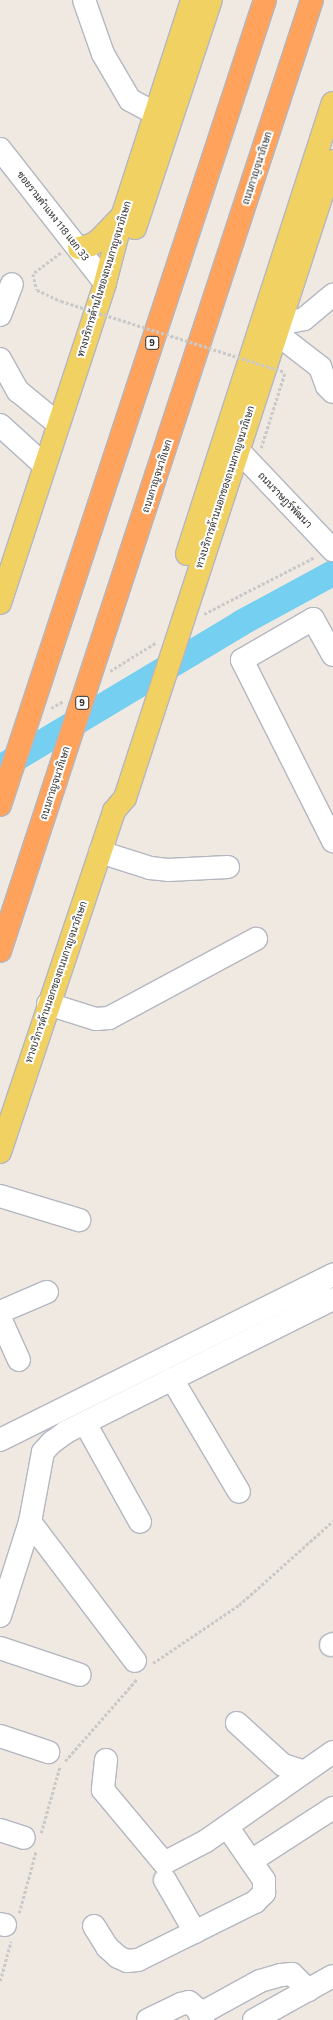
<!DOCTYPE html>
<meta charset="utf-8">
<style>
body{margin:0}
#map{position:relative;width:333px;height:2020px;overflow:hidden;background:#efe9e1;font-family:Commissioner,Sarabun,sans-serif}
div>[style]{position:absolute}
.river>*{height:26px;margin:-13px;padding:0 13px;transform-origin:13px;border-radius:13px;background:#75cff0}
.path>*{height:2.5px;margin-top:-1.25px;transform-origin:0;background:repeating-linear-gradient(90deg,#c9c9c9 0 3px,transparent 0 5px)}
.roads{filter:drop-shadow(1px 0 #b4b7c1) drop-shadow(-1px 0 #b4b7c1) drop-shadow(0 1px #b4b7c1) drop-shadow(0 -1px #b4b7c1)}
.minor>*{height:22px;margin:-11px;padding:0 11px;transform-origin:11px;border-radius:11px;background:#fff}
.major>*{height:22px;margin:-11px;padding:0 11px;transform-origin:11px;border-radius:11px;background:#f2d163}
.highway>*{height:22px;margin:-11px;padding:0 11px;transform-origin:11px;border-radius:11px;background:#ffa35c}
.path-bridge>*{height:2.5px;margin-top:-1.25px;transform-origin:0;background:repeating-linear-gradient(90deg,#c9c9c9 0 3px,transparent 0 5px)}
span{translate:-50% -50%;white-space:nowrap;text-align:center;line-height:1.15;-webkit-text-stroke:4px #fff;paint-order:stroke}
.shield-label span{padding:1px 3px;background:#fff;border:1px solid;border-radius:3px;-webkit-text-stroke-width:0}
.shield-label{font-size:9px;color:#2e2e2e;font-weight:700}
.street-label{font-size:10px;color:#2e2e2e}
</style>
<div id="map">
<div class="river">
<i style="left:0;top:768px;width:281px;rotate:-31deg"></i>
<i style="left:241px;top:623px;width:105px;rotate:-28.5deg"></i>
</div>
<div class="path">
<i style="left:61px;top:253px;width:35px;rotate:143deg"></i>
<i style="left:33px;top:274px;width:16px;rotate:76deg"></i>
<i style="left:37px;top:290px;width:26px;rotate:25deg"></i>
<i style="left:261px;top:448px;width:80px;rotate:-72.5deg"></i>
<i style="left:204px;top:614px;width:125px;rotate:-27.2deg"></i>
<i style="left:110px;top:671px;width:55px;rotate:-31.7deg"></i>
<i style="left:51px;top:708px;width:13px;rotate:-29deg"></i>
<i style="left:153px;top:1663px;width:104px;rotate:-34deg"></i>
<i style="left:239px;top:1605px;width:126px;rotate:-41.8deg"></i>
<i style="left:65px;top:1761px;width:109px;rotate:-48.7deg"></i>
<i style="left:41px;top:1833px;width:70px;rotate:-74.2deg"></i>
<i style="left:19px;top:1913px;width:64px;rotate:-74.7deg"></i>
<i style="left:0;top:1981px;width:41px;rotate:-74.6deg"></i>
</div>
<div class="roads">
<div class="minor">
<i style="left:84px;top:0;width:57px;rotate:70.6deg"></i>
<i style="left:103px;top:54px;width:53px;rotate:59.6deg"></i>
<i style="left:130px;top:100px;width:30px;rotate:28deg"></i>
<i style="left:0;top:149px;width:170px;rotate:51.9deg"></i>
<i style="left:0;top:315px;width:33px;rotate:-69deg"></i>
<i style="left:279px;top:324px;width:25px;rotate:-11deg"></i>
<i style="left:304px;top:319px;width:38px;rotate:-40deg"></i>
<i style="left:276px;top:333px;width:56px;rotate:37.7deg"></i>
<i style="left:320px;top:367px;width:20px;rotate:70deg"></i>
<i style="left:327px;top:386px;width:8px;rotate:45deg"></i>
<i style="left:0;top:359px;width:37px;rotate:61deg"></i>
<i style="left:18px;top:391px;width:50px;rotate:39.4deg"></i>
<i style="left:0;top:425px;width:59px;rotate:42.3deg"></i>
<i style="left:238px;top:450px;width:138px;rotate:46.5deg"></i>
<i style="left:333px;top:655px;width:41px;rotate:-119.1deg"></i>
<i style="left:313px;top:619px;width:82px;rotate:150deg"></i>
<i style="left:242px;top:660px;width:203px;rotate:63.3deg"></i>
<i style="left:100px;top:852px;width:52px;rotate:17.7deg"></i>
<i style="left:150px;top:868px;width:18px;rotate:6deg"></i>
<i style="left:168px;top:870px;width:60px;rotate:-2.9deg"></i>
<i style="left:48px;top:1004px;width:50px;rotate:17.4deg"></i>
<i style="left:96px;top:1019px;width:13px;rotate:-4deg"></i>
<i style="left:109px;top:1018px;width:167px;rotate:-28.3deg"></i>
<i style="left:0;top:1196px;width:83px;rotate:16.9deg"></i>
<i style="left:0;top:1312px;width:51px;rotate:-23.1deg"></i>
<i style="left:0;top:1318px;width:46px;rotate:65.7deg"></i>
<i style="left:172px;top:1379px;width:131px;rotate:59.3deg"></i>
<i style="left:85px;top:1423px;width:113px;rotate:60.9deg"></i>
<i style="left:0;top:1440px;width:372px;rotate:-26.4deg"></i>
<i style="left:30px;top:1522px;width:174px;rotate:52.9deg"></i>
<i style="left:0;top:1616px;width:99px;rotate:-72.3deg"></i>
<i style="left:30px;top:1522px;width:71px;rotate:-79.5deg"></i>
<i style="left:43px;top:1452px;width:12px;rotate:-48deg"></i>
<i style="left:51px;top:1443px;width:19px;rotate:-36deg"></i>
<i style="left:66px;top:1432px;width:298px;rotate:-26.5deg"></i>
<i style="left:331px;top:1645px;width:2px;rotate:-27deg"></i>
<i style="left:0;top:1648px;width:84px;rotate:18.6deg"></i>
<i style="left:237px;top:1723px;width:62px;rotate:42.4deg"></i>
<i style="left:283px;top:1765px;width:22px;rotate:18deg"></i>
<i style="left:0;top:1736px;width:51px;rotate:18.4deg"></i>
<i style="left:106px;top:1760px;width:30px;rotate:96deg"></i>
<i style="left:103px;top:1790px;width:95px;rotate:50.1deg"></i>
<i style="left:164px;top:1863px;width:47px;rotate:-27.6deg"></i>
<i style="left:206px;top:1841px;width:155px;rotate:-35deg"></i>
<i style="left:0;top:1830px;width:25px;rotate:18deg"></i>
<i style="left:251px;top:1861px;width:98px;rotate:-32.9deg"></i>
<i style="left:165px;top:1880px;width:60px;rotate:60deg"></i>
<i style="left:0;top:1924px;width:5px;rotate:11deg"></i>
<i style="left:94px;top:1926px;width:25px;rotate:58deg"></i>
<i style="left:107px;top:1947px;width:15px;rotate:42deg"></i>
<i style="left:118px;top:1957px;width:10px;rotate:24deg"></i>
<i style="left:127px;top:1961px;width:11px;rotate:-5deg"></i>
<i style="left:138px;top:1960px;width:131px;rotate:-26.4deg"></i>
<i style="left:255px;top:1902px;width:13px;rotate:-45deg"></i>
<i style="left:264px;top:1893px;width:13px;rotate:-90deg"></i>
<i style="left:264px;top:1880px;width:55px;rotate:-124.6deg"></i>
<i style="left:200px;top:2014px;width:68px;rotate:-28.8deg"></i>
<i style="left:260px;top:1981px;width:22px;rotate:-16deg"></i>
<i style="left:281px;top:1975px;width:11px;rotate:-5deg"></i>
<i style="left:292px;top:1974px;width:23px;rotate:45deg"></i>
<i style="left:148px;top:2020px;width:37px;rotate:-26deg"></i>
<i style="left:181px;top:2004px;width:8px;rotate:-14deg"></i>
<i style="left:189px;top:2002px;width:11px;rotate:41deg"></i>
<i style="left:197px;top:2009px;width:13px;rotate:61deg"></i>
<i style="left:254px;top:2020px;width:90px;rotate:-29.1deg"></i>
</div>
<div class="major">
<i style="left:135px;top:228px;width:240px;rotate:-71.6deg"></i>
<i style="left:79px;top:248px;width:12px;rotate:-14deg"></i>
<i style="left:91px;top:245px;width:9px;rotate:-32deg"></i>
<i style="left:99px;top:240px;width:30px;rotate:-46deg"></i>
<i style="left:187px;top:554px;width:474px;rotate:-72.1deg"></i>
<i style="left:0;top:603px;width:337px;rotate:-71.8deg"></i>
<i style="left:105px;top:283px;width:71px;rotate:-75.4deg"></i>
<i style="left:123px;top:214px;width:225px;rotate:-72.1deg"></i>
<i style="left:0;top:1152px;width:360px;rotate:-71.5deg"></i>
<i style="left:114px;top:811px;width:17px;rotate:-50deg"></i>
<i style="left:125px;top:798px;width:670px;rotate:-71.92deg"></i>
</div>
<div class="highway">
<i style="left:0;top:805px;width:847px;rotate:-71.78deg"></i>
<i style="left:0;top:951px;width:1001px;rotate:-71.84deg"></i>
</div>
</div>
<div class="path-bridge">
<i style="left:61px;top:301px;width:235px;rotate:17.6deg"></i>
</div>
<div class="shield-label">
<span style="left:152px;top:343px">9</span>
<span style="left:82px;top:703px">9</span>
</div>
<div class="street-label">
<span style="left:257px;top:168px;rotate:-72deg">ถนนกาญจนาภิเษก</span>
<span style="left:53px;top:216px;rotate:52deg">ซอยรามคำแหง 118 แยก 33</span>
<span style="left:104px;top:279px;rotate:-73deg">ทางบริการด้านในของถนนกาญจนาภิเษก</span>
<span style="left:157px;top:476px;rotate:-72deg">ถนนกาญจนาภิเษก</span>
<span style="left:225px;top:487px;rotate:-72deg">ทางบริการด้านนอกของถนนกาญจนาภิเษก</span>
<span style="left:285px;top:500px;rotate:46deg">ถนนราษฏร์พัฒนา</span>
<span style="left:55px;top:783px;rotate:-72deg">ถนนกาญจนาภิเษก</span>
<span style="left:56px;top:982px;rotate:-71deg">ทางบริการด้านนอกของถนนกาญจนาภิเษก</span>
</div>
</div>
